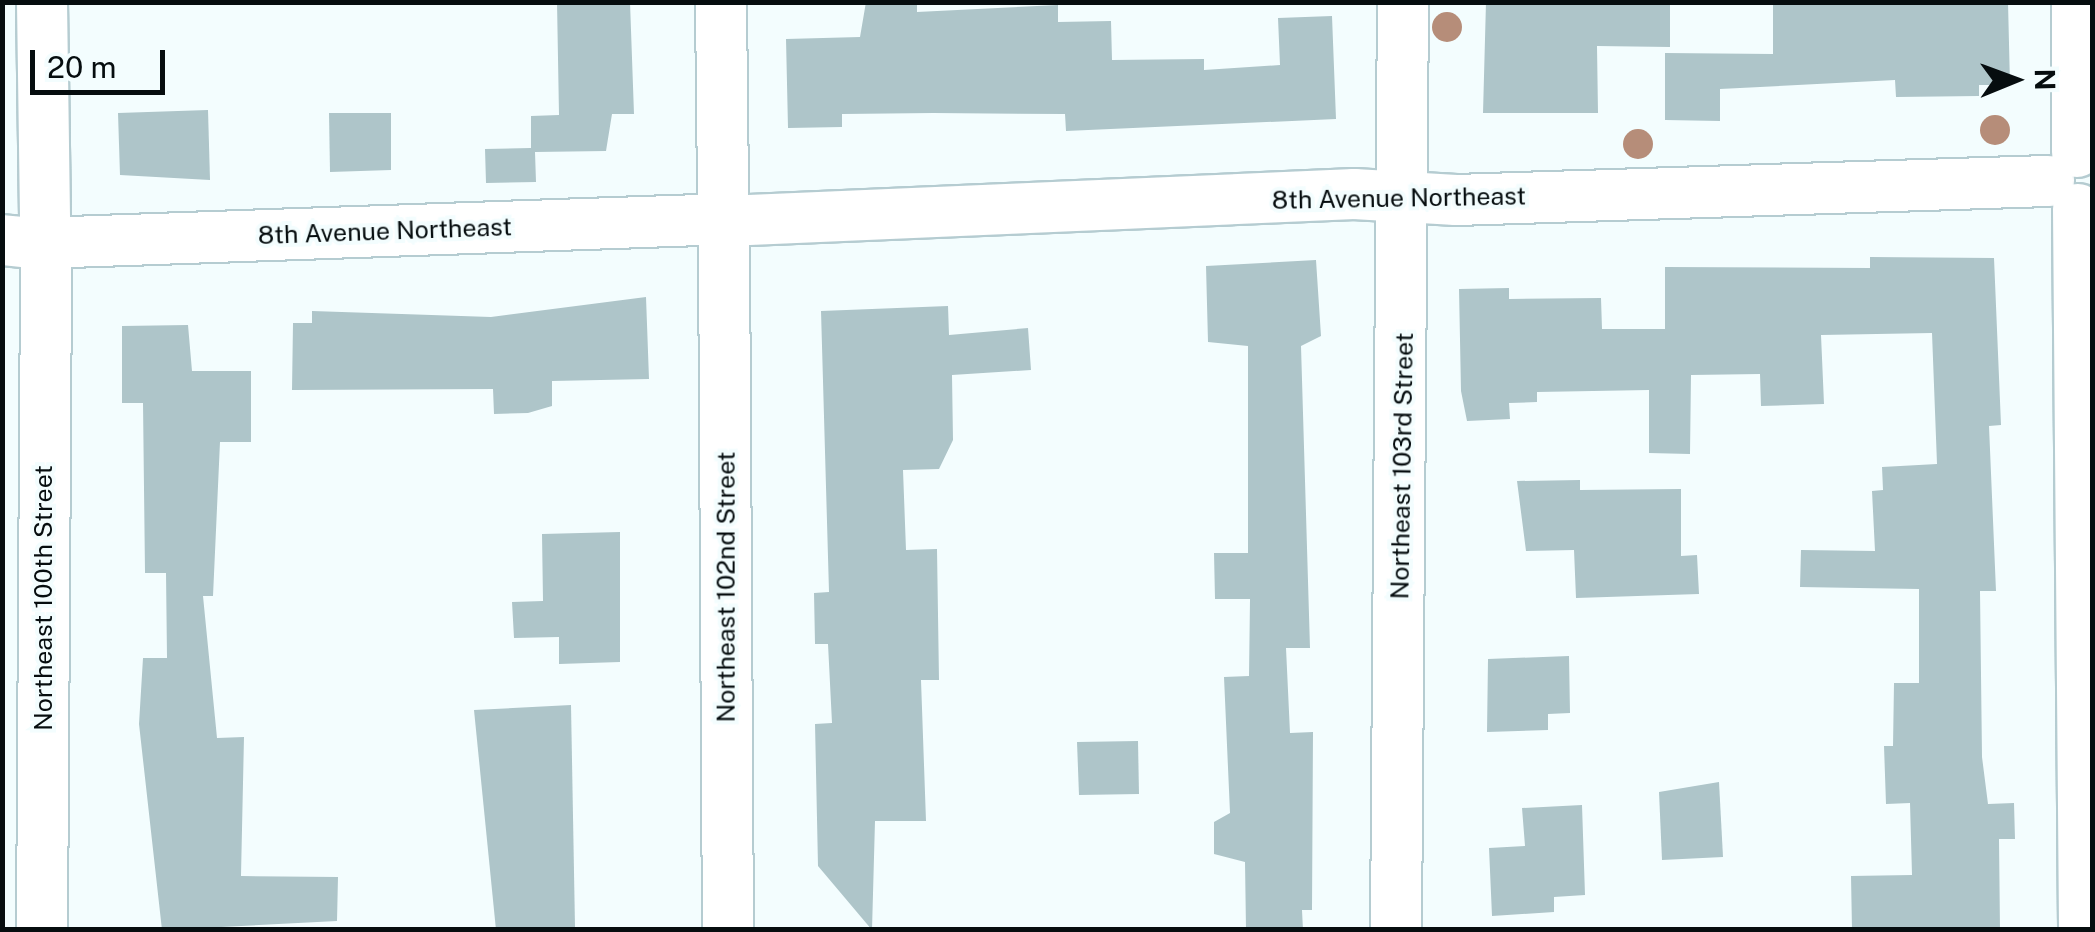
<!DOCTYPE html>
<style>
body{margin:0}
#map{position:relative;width:2095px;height:932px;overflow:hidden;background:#f3fdfe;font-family:"Public Sans",sans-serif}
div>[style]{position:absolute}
.building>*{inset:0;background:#aec5c9}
.roads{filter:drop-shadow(2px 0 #b5ccd1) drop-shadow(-2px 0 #b5ccd1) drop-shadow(0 2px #b5ccd1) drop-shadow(0 -2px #b5ccd1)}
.minor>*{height:50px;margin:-25px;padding:0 25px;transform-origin:25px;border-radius:25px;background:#fff}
.trees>*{width:30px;height:30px;margin:-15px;border-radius:50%;background:#b68d79}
span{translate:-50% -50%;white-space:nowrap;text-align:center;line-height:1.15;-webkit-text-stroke:8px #f3fdfe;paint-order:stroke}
.street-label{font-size:25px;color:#060d0f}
.frame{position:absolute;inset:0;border:5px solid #060d0f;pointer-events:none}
.north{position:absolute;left:1965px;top:30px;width:100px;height:100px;-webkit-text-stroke:8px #f3fdfe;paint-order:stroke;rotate:89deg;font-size:28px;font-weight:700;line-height:40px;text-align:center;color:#060d0f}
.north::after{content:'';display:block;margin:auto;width:35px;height:45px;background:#060d0f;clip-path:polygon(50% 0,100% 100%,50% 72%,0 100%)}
.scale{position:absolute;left:30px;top:50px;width:135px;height:45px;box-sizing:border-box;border:5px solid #060d0f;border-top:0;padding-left:12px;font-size:30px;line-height:35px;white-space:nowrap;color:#060d0f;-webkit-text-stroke:8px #f3fdfe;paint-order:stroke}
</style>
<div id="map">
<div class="building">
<i style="clip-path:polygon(557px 2px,630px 2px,634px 114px,612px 114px,606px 151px,535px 152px,536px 182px,486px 183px,485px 149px,531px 148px,531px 116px,559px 115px)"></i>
<i style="clip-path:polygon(866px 2px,917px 2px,917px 12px,1058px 5px,1058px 22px,1111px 21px,1112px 60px,1204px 59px,1204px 70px,1280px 65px,1278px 18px,1332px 16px,1336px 119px,1066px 131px,1065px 114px,933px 113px,842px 114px,842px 127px,788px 128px,786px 39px,860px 37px)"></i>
<i style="clip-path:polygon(1486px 2px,1670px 4px,1670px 47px,1597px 46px,1598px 113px,1483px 113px)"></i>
<i style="clip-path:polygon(1773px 2px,2008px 2px,2010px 85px,1979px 85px,1979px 96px,1896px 97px,1895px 80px,1720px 89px,1720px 121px,1665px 120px,1665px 53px,1773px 54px)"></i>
<i style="clip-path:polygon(208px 110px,210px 180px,120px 175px,118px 113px)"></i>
<i style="clip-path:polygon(329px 113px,391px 113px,391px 170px,330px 172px)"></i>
<i style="clip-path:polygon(1870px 257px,1994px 258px,2001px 425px,1989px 426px,1996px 591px,1980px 591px,1982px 757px,1988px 804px,2014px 803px,2015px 839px,1999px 839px,2000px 930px,1852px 930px,1851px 876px,1912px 875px,1910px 803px,1886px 804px,1884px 746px,1893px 746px,1894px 683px,1919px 683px,1919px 589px,1800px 587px,1801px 550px,1875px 551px,1872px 491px,1883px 490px,1882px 467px,1937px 464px,1932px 333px,1821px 335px,1824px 404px,1761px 406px,1760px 374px,1691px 375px,1690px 454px,1649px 453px,1649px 390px,1537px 392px,1537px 402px,1509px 403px,1510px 419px,1467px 421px,1461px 391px,1459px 289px,1509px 288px,1509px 299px,1601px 298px,1602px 329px,1665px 329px,1665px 267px,1870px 268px)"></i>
<i style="clip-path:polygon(1316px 260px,1321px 336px,1301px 346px,1310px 648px,1286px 648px,1290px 733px,1313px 732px,1312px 910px,1302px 910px,1303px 930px,1246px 930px,1245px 862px,1214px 854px,1214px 822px,1230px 813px,1224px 677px,1249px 676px,1250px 599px,1215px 599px,1214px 553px,1248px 553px,1248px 346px,1208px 342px,1206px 266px)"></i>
<i style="clip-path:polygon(646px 297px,649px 379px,552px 381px,552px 406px,528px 413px,494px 414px,493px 389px,292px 390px,293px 323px,312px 323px,312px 311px,491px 317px)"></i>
<i style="clip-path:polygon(948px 306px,949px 335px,1028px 328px,1031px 370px,952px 375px,953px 440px,939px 469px,903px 470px,906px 550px,937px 549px,939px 680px,921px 680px,926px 821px,875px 821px,872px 930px,818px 866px,815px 724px,832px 723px,828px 644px,815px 644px,814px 593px,829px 592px,821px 311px)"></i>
<i style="clip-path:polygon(188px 325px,192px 371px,251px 371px,251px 442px,220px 442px,213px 596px,203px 596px,217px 738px,244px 737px,241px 876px,338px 877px,337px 921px,162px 930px,139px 724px,143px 658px,167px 658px,166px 573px,145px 573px,143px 403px,122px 403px,122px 326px)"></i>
<i style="clip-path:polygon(1580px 480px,1580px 490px,1681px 489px,1681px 556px,1697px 555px,1699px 594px,1576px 598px,1574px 550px,1526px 551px,1517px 481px)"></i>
<i style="clip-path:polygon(620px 532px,620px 662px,559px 664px,559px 637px,514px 638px,512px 602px,543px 601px,542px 534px)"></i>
<i style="clip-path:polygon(1569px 656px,1570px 713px,1548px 714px,1548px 730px,1487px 732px,1488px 659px)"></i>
<i style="clip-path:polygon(571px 705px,575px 927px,496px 930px,474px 710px)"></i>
<i style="clip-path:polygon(1138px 741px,1139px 794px,1079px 795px,1077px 742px)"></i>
<i style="clip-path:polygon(1719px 782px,1723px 857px,1662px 860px,1659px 792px)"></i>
<i style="clip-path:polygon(1582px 805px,1585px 895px,1554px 897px,1554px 912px,1492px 916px,1489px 848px,1525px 846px,1522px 808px)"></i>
</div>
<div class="roads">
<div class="minor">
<i style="left:42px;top:2px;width:215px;rotate:89.2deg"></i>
<i style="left:721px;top:2px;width:193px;rotate:89.4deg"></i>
<i style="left:2077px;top:2px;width:150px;rotate:90deg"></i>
<i style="left:2078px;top:209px;width:721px;rotate:89.52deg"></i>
<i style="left:749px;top:220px;width:606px;rotate:-2.46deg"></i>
<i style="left:1354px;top:194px;width:102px;rotate:3.4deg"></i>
<i style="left:1456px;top:200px;width:593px;rotate:-1.84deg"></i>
<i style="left:2px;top:240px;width:19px;rotate:6deg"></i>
<i style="left:70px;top:242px;width:630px;rotate:-2deg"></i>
<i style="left:724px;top:245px;width:685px;rotate:89.67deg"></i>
<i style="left:42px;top:930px;width:663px;rotate:-89.65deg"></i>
<i style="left:1396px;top:930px;width:928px;rotate:-89.57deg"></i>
</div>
</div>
<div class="trees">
<i style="left:1447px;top:27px"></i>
<i style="left:1995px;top:130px"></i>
<i style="left:1638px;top:144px"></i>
</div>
<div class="street-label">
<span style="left:1399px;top:198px;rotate:-1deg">8th Avenue Northeast</span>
<span style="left:385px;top:231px;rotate:-2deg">8th Avenue Northeast</span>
<span style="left:1402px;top:466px;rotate:-89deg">Northeast 103rd Street</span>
<span style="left:726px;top:587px;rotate:-90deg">Northeast 102nd Street</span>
<span style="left:43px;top:598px;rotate:-90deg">Northeast 100th Street</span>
</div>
<div class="frame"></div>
<div class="north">N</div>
<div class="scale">20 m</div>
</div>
